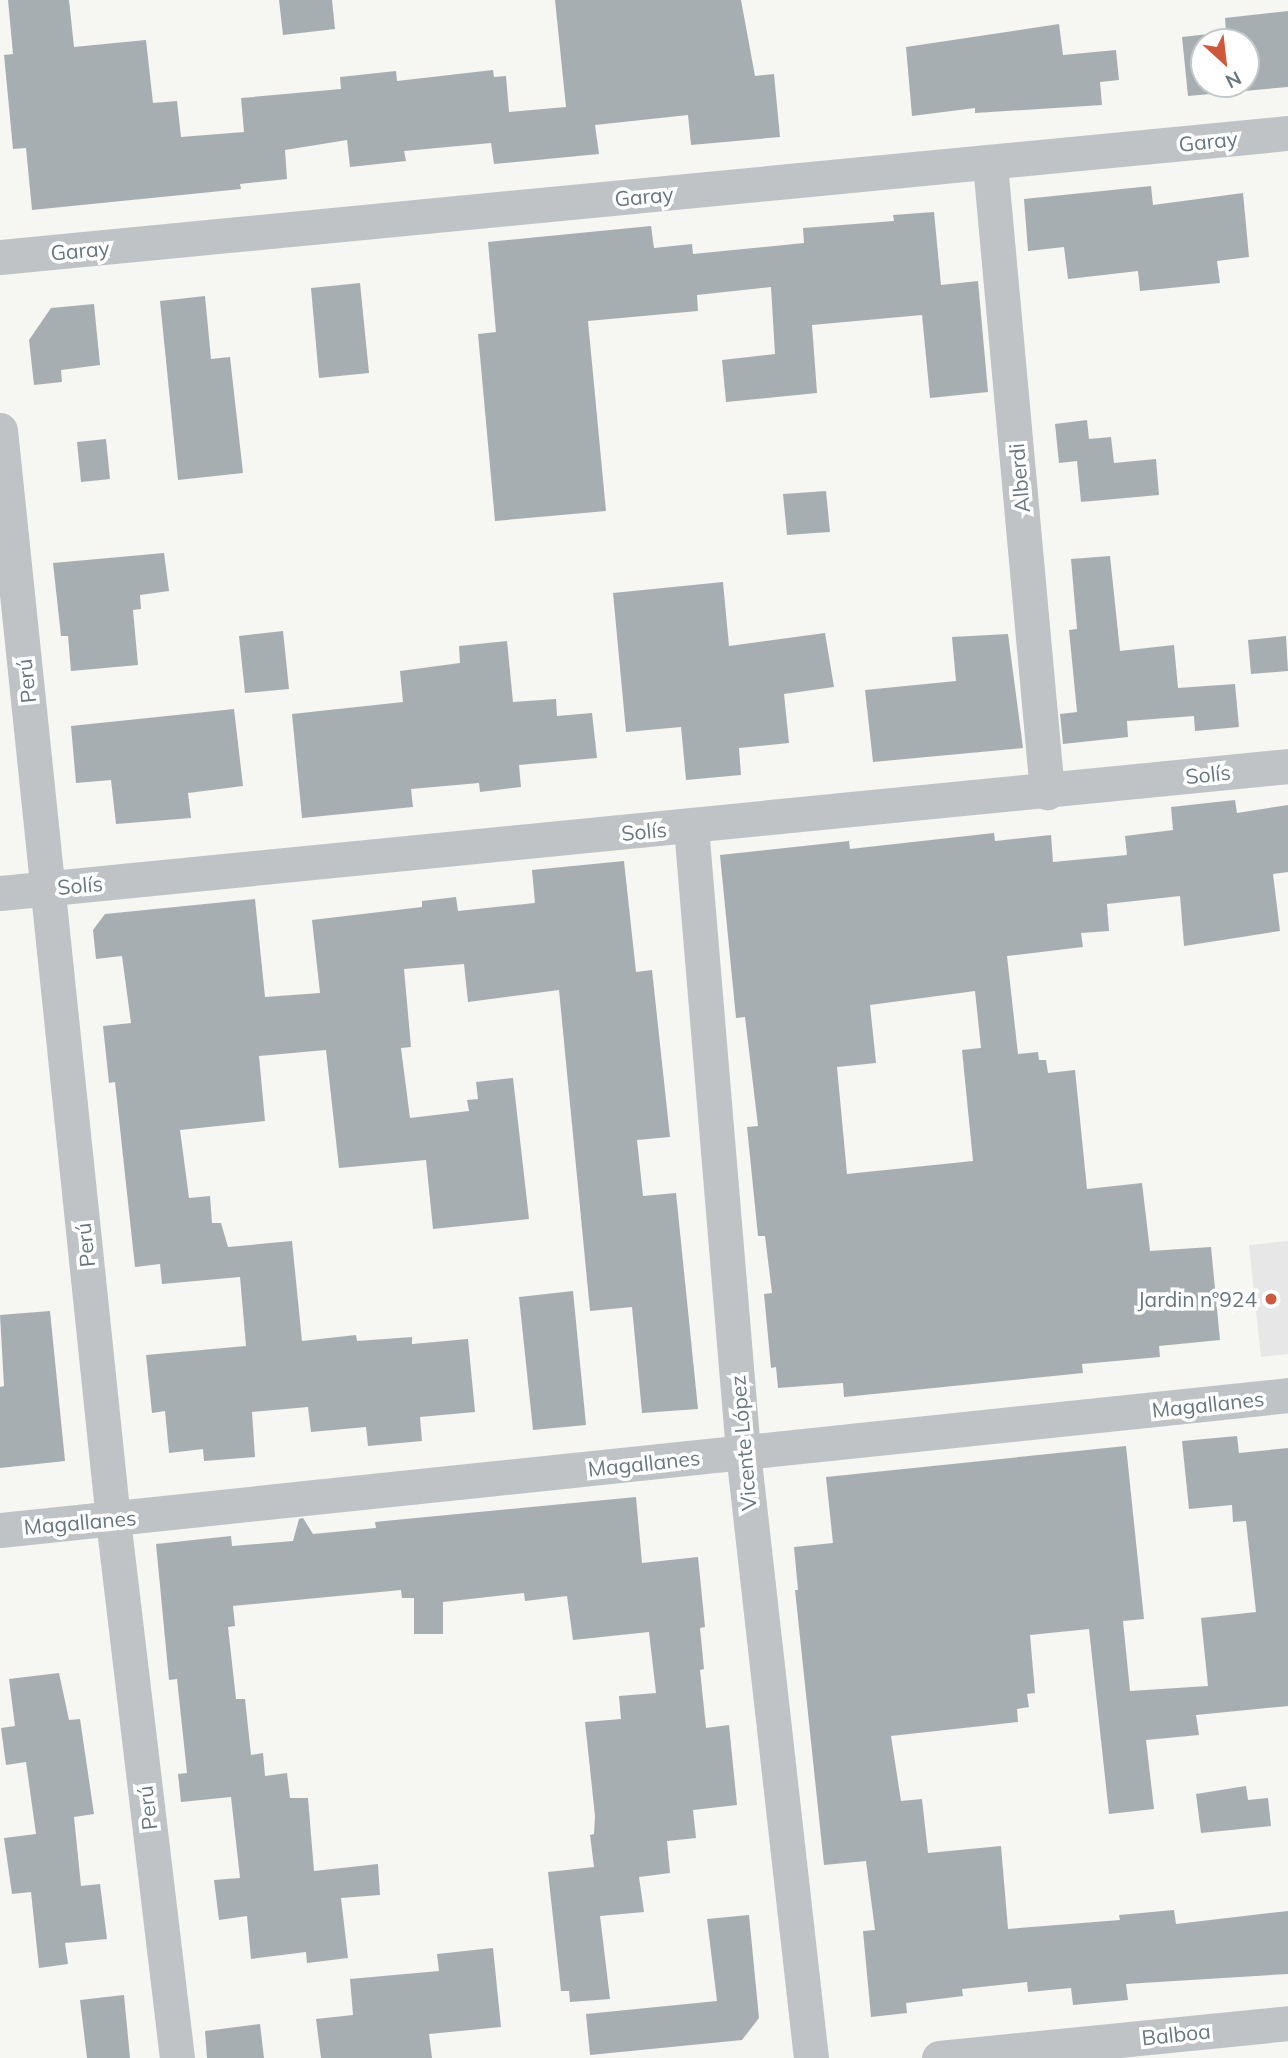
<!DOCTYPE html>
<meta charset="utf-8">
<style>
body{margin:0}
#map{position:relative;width:1288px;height:2058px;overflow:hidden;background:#f6f6f3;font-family:Mulish,sans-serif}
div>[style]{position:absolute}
.built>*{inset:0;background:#e6e7e6}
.building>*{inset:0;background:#a7aeb2}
.minor>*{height:35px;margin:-17.5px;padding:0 17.5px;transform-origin:17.5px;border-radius:17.5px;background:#bfc3c6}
.dots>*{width:19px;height:19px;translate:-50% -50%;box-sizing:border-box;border:4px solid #fff;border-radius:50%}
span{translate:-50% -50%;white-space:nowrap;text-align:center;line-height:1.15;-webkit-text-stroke:7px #fff;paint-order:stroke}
.street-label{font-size:21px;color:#687680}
.poi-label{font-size:21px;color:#687680}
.right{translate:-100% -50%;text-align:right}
.north{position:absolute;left:1190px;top:28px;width:70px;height:70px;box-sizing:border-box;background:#fff;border:2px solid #c3c8cc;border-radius:50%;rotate:153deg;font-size:19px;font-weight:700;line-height:28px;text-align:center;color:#687680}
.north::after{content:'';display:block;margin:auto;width:24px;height:32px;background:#ce583b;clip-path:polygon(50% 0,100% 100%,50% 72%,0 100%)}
</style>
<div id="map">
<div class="built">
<i style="clip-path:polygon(1288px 1241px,1288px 1354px,1261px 1357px,1249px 1245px)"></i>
</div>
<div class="building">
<i style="clip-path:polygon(8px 0,69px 0,74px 47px,146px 40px,153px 103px,177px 101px,181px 137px,244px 132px,241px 98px,341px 89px,340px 77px,396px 71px,397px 81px,493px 70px,494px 77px,506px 76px,509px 112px,566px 107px,555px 0,741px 0,755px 76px,774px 74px,780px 137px,691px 145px,688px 115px,595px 125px,599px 154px,494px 164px,491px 143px,404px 151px,406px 161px,350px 167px,347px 140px,285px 150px,287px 179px,240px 184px,241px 189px,32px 210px,26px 148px,13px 149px,4px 55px,13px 54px)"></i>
<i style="clip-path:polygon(279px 0,332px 0,335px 29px,283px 35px)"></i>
<i style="clip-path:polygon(evenodd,1288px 11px,1288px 87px,1188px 96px,1182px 37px,1226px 32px,1225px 18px,1288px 11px,1204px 42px,1246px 42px,1246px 84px,1204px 84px,1204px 42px)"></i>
<i style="clip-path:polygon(1059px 24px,1063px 55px,1116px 50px,1119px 80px,1100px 82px,1102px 105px,975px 113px,975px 108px,912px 116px,906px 47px)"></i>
<i style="clip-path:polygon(1151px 186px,1153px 205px,1243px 193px,1249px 257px,1217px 261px,1220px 283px,1140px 291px,1138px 271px,1068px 279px,1064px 247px,1028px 251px,1024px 199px)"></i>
<i style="clip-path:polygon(934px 212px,941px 285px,978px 281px,988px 392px,930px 398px,922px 315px,812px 325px,817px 393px,726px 402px,722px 360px,775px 354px,771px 287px,697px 295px,698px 311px,588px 321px,606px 511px,495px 521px,478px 334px,496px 332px,488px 242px,651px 226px,654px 248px,692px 244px,693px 254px,804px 243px,803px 228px,894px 221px,893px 215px)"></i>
<i style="clip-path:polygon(360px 283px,369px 373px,319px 378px,311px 288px)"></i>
<i style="clip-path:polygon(205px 296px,211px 359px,230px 357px,243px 473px,178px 480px,160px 301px)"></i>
<i style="clip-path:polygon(94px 304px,100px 365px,61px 370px,62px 382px,34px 385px,29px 340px,51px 308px)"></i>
<i style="clip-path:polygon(1087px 420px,1089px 439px,1111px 437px,1114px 463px,1156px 459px,1159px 495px,1081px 502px,1077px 461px,1059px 463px,1055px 424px)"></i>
<i style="clip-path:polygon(106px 439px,110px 479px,81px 482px,77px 442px)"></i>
<i style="clip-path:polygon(826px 491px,830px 532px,787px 535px,783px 494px)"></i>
<i style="clip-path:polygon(164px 553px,169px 591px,140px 595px,141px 609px,133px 610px,138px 665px,71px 671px,68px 636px,61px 636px,53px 563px)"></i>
<i style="clip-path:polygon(1110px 556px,1120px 651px,1174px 645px,1178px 688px,1235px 684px,1239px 727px,1195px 731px,1194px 716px,1127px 721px,1128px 737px,1063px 744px,1060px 714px,1077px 712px,1069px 630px,1077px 629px,1071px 559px)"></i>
<i style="clip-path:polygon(723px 582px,729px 646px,825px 633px,834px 687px,784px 694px,789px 743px,739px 748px,741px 775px,686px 780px,681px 727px,626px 732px,613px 593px)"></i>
<i style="clip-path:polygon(283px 631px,289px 689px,245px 693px,239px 636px)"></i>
<i style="clip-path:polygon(1008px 634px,1023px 748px,873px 762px,865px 690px,956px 681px,952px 637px)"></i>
<i style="clip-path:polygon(1286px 636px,1288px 671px,1251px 674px,1248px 640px)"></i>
<i style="clip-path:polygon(507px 641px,513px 702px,556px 699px,557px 716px,592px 713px,597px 758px,519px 765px,521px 787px,480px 792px,479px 783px,411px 789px,413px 807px,302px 818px,292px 714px,403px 702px,400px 671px,460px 663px,459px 646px)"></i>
<i style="clip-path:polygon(234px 709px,243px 786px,188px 793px,191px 818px,116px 824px,111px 780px,76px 783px,71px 726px)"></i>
<i style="clip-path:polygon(evenodd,1235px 800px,1237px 813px,1288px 805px,1288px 872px,1273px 874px,1280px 931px,1184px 946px,1180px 896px,1107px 904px,1109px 931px,1081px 933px,1083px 947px,1007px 956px,1018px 1054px,1038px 1052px,1039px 1060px,1046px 1060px,1048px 1073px,1075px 1070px,1087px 1189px,1142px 1183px,1150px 1251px,1211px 1247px,1220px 1340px,1159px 1346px,1160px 1357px,1082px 1364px,1083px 1373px,844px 1397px,843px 1383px,778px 1388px,776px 1367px,771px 1368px,764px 1294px,772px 1293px,765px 1236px,758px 1236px,747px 1127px,758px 1126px,745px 1017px,736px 1018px,720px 855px,849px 841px,850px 849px,994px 833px,995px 841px,1051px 835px,1053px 862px,1127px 855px,1125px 836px,1173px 830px,1171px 807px,1235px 800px,975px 991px,981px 1048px,962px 1050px,973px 1161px,847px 1174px,837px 1067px,876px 1063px,870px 1005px,975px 991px)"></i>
<i style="clip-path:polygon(624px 861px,636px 972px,652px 970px,670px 1137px,637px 1140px,643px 1196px,676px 1193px,698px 1409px,642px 1413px,632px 1307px,590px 1311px,559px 990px,468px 1002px,464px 964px,404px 969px,411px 1047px,401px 1048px,410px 1118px,469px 1111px,467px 1100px,478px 1099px,476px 1082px,513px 1078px,529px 1219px,433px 1229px,426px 1160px,339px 1168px,326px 1050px,259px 1056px,265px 1121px,180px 1130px,189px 1198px,210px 1196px,212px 1223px,221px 1223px,228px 1247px,292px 1241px,302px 1341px,356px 1335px,357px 1341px,412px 1337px,412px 1344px,468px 1339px,475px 1412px,420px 1417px,422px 1441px,368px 1446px,366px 1427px,311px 1432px,308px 1407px,252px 1412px,255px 1457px,204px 1461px,203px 1449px,169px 1453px,165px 1411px,152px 1413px,146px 1355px,246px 1346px,240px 1277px,162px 1284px,160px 1264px,135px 1267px,115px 1082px,109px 1083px,103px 1026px,131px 1023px,122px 956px,96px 959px,93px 930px,105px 914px,255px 899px,265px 997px,320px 993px,312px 920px,422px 907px,422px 901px,456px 897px,458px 911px,535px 903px,532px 870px)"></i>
<i style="clip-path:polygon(573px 1291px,586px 1425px,533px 1430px,519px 1297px)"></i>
<i style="clip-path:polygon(50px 1311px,65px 1461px,0 1468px,0 1387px,4px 1386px,0 1315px)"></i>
<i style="clip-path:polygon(1237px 1436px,1239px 1453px,1288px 1448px,1288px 1706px,1196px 1715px,1199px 1735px,1146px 1740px,1154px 1809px,1109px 1814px,1089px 1629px,1030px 1635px,1035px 1693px,1027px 1694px,1029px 1707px,1017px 1709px,1018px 1722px,891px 1736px,901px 1801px,922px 1799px,928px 1853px,1001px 1846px,1008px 1929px,1120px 1920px,1119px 1915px,1174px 1910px,1176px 1924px,1288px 1911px,1288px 1974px,1126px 1984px,1128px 2000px,1073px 2005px,1071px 1988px,1028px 1992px,1027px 1982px,962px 1989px,963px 1996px,906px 2003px,907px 2013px,871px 2017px,863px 1931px,875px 1930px,866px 1861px,824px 1865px,795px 1590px,798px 1590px,794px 1547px,833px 1543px,826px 1477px,1126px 1446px,1144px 1619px,1123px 1621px,1130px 1691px,1208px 1686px,1201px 1618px,1256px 1612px,1246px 1521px,1233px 1522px,1232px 1505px,1189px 1509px,1182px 1441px)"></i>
<i style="clip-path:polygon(636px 1497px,642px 1563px,698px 1557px,705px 1627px,700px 1628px,704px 1669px,700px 1670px,706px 1728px,729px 1725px,737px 1805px,693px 1810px,696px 1838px,667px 1841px,670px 1873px,639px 1877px,644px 1912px,600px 1916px,610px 1999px,570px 2002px,569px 1991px,561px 1991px,548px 1872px,594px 1867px,590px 1835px,594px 1834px,595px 1816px,585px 1722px,621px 1719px,619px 1696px,656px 1693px,649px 1632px,573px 1640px,567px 1596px,525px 1601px,524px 1593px,443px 1602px,443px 1634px,414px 1634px,414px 1598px,402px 1598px,401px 1590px,233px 1606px,235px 1626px,228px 1627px,236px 1699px,245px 1699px,251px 1755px,263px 1753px,265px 1776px,287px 1773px,290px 1798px,308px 1798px,314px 1871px,378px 1864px,380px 1895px,341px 1898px,348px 1958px,307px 1963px,306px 1952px,251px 1959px,247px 1916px,219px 1920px,214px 1880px,240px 1878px,231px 1797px,181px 1802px,178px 1774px,187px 1773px,177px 1679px,169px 1680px,156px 1544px,231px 1536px,232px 1546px,293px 1541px,299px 1519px,303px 1518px,313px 1534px,376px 1528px,375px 1522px,395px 1520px)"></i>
<i style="clip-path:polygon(59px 1673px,69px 1720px,80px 1719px,94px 1814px,74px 1817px,81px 1886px,100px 1884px,107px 1939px,65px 1943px,68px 1964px,39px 1968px,31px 1892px,12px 1894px,4px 1838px,36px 1834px,26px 1762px,6px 1765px,1px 1728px,15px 1726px,9px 1679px)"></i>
<i style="clip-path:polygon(1246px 1786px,1248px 1800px,1268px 1798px,1271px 1826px,1201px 1833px,1196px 1794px)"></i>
<i style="clip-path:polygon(749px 1915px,759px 2018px,742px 2040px,590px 2055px,586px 2014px,717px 2001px,707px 1919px)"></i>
<i style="clip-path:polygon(493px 1948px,501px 2027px,429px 2034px,432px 2058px,321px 2058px,316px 2019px,353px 2015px,350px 1979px,439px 1971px,437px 1954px)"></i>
<i style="clip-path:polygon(124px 1995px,130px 2058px,87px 2058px,80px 2000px)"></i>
<i style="clip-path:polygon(260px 2024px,264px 2058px,207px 2058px,205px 2031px)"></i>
</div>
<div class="minor">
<i style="left:990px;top:164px;width:631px;rotate:84.81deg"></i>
<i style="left:0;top:257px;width:1294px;rotate:-5.5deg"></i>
<i style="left:0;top:430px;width:1096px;rotate:84.08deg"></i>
<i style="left:113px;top:1520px;width:542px;rotate:83.22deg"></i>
<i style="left:691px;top:827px;width:627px;rotate:85.24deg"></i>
<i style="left:743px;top:1452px;width:610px;rotate:83.6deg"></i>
<i style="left:0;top:893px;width:1294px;rotate:-5.63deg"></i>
<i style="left:0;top:1530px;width:1295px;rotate:-5.98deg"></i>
<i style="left:939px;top:2058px;width:351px;rotate:-5.7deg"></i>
</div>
<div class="dots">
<i style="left:1271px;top:1299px;background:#ce583b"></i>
</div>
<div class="street-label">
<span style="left:1208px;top:141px;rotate:-6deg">Garay</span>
<span style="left:644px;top:196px;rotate:-5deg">Garay</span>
<span style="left:80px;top:250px;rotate:-5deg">Garay</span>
<span style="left:1019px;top:478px;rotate:-95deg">Alberdi</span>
<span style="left:26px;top:681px;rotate:-96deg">Perú</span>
<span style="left:1208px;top:774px;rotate:-6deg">Solís</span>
<span style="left:644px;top:831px;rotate:-5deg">Solís</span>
<span style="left:80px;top:885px;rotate:-5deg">Solís</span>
<span style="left:85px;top:1245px;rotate:-96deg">Perú</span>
<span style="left:1208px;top:1404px;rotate:-6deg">Magallanes</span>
<span style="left:743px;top:1443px;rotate:-95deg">Vicente López</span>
<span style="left:644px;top:1463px;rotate:-6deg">Magallanes</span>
<span style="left:80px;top:1522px;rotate:-5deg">Magallanes</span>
<span style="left:147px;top:1808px;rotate:-97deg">Perú</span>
<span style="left:1176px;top:2034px;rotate:-6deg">Balboa</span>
</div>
<div class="poi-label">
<span class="right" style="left:1257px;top:1299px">Jardin nº924</span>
</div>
<div class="north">N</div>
</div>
